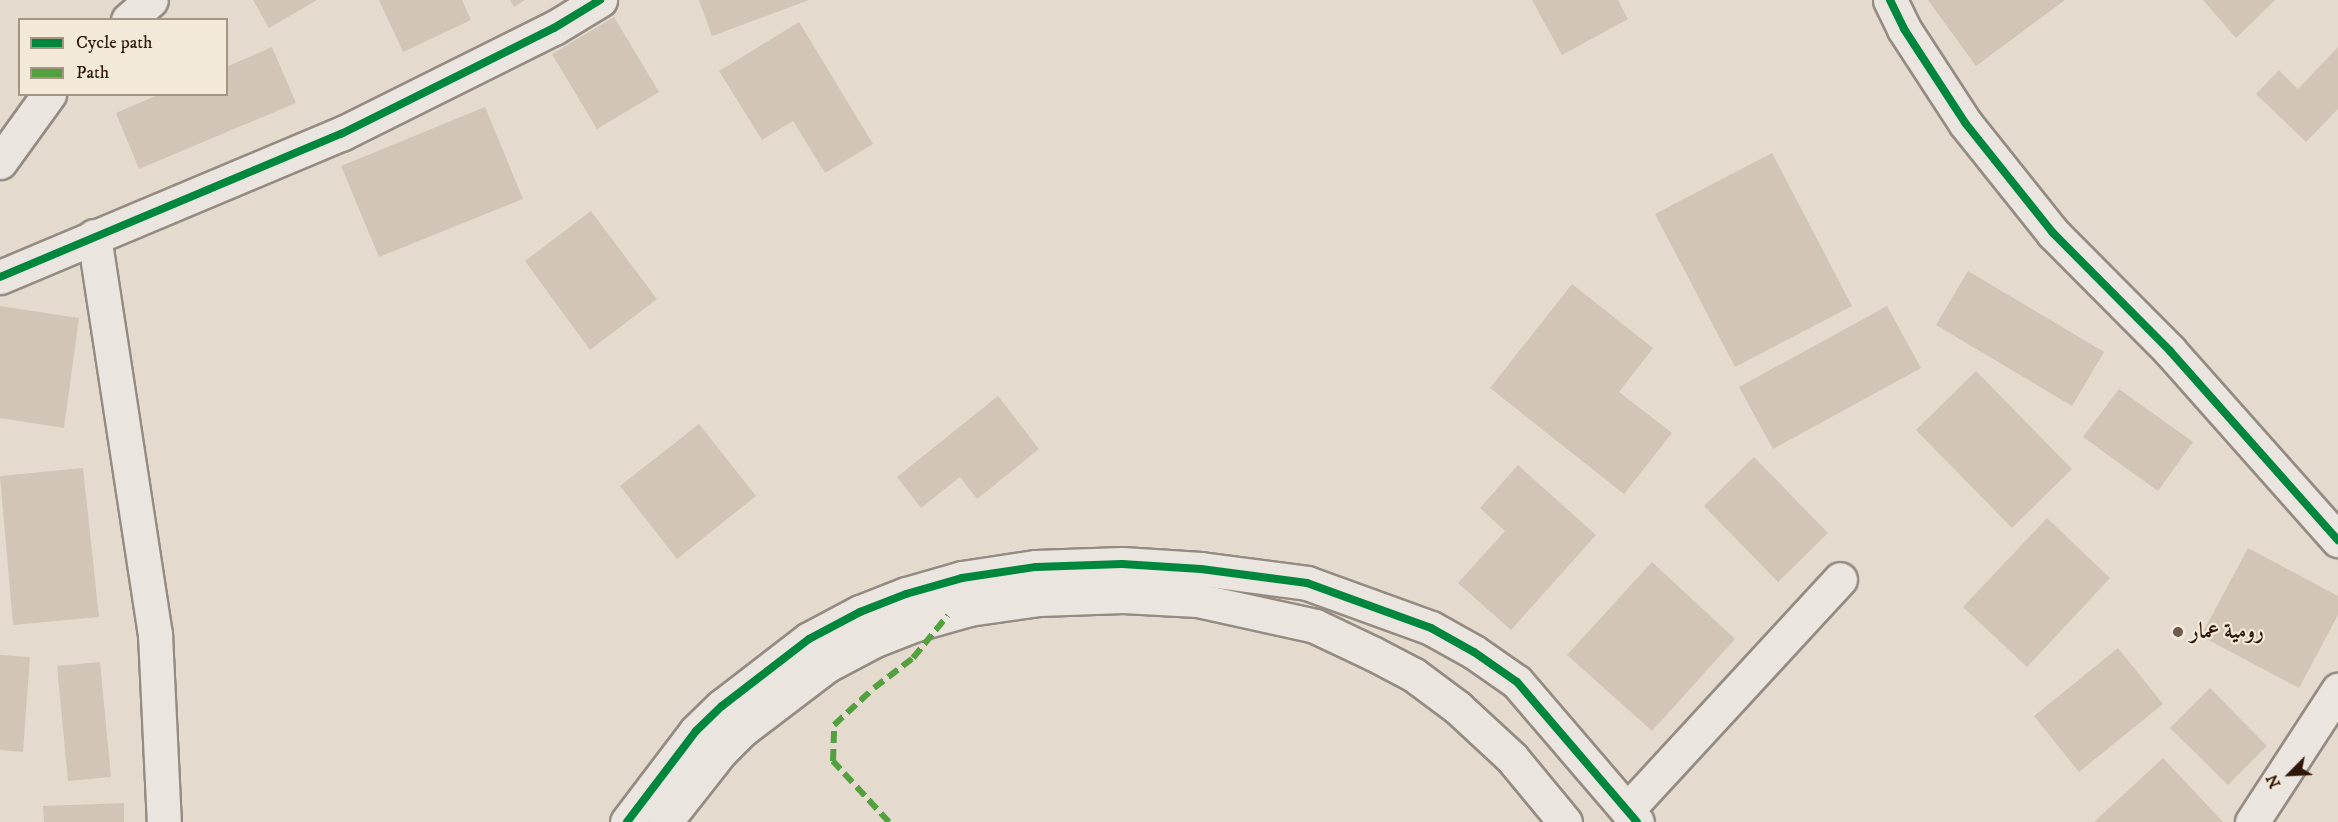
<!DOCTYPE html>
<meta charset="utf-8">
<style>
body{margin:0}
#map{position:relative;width:2338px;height:822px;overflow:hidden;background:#e4dbce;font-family:"IM FELL DW Pica",Amiri,serif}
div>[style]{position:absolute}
.building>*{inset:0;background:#d2c4b7}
.roads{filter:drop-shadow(2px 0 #948b82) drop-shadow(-2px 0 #948b82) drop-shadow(0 2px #948b82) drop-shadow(0 -2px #948b82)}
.minor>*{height:33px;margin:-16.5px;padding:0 16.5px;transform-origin:16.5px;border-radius:16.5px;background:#eae5de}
.quiet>*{height:6px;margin-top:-3px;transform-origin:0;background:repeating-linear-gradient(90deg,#52a13e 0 12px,transparent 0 18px)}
.cycleway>*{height:8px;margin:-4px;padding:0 4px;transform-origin:4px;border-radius:4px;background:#00873e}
.dots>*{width:16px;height:16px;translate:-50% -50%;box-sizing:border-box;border:3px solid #f3e9d9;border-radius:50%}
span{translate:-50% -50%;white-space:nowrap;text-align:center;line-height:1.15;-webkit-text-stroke:4.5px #f3e9d9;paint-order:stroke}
.poi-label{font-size:22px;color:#301808;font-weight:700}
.left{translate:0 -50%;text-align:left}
.legend{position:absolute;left:18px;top:18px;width:210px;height:78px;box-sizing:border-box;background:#f3e9d9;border:2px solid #a59585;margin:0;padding:8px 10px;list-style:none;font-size:18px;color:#301808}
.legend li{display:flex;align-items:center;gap:12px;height:30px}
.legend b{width:30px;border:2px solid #a59585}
.north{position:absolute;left:2260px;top:744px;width:60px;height:60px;-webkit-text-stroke:4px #f3e9d9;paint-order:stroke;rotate:246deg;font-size:16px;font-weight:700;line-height:24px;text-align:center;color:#301808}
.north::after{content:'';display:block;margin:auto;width:21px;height:27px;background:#301808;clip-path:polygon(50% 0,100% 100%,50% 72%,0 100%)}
</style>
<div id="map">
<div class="building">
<i style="clip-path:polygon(253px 0,317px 0,269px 28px)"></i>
<i style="clip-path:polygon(379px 0,462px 0,471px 20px,403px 52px)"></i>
<i style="clip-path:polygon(510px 0,525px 0,514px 7px)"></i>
<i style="clip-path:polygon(699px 0,809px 0,712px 36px)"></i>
<i style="clip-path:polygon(1532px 0,1618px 0,1628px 19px,1562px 55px)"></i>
<i style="clip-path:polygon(1928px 0,2065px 0,1976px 66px)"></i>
<i style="clip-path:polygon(2203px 0,2275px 0,2236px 38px)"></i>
<i style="clip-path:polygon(614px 17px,659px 92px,597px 129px,552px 54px)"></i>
<i style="clip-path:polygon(799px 22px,873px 144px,825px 173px,793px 121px,762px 140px,719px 71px)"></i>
<i style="clip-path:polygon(272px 47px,296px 103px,139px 169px,116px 113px,160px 94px,226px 94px,226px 67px)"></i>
<i style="clip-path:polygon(2338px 47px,2338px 109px,2306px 142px,2256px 94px,2279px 70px,2298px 89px)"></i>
<i style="clip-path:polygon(485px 107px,523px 199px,379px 257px,341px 166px)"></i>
<i style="clip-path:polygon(1772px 153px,1852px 306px,1735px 367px,1655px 214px)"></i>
<i style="clip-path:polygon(591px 211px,657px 299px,590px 350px,525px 261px)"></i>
<i style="clip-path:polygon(1968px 271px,2104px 352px,2072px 406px,1936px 325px)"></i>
<i style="clip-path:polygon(1572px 284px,1653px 348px,1619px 392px,1672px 433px,1624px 494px,1490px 388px)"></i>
<i style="clip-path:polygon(0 306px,79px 318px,64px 428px,0 418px)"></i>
<i style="clip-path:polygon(1887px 306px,1921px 368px,1773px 449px,1739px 387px)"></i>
<i style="clip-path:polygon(1976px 371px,2072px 469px,2012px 528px,1916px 430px)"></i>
<i style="clip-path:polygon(2119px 389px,2193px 442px,2158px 491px,2083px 437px)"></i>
<i style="clip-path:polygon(998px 396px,1039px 449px,977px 499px,960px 477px,921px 508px,897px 477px)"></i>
<i style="clip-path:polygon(699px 424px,756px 496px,677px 559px,620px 486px)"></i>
<i style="clip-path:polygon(1754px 457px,1828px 533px,1778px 582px,1704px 506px)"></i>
<i style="clip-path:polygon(1518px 465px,1596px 535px,1511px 630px,1458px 583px,1505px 531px,1480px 508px)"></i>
<i style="clip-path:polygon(83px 468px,99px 617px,13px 625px,0 476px)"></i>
<i style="clip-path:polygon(2047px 518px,2110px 578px,2027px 667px,1963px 607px)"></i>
<i style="clip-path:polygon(2248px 548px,2338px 596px,2338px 615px,2299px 688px,2201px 636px)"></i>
<i style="clip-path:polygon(1652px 562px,1735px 639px,1652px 731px,1567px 655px)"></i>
<i style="clip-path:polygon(2118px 648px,2163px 704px,2079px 772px,2034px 716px)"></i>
<i style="clip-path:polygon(0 655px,30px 657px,23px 752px,0 750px)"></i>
<i style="clip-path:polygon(100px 662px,111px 777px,68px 781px,57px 666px)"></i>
<i style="clip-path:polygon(2210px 688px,2267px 746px,2228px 785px,2170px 728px)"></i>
<i style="clip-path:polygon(2163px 758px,2223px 822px,2094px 822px)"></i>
<i style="clip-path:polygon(124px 803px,124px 822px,44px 822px,43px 806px)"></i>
</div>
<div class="roads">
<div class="minor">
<i style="left:1890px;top:0;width:32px;rotate:64deg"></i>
<i style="left:1904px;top:29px;width:113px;rotate:56.9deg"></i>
<i style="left:1966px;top:124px;width:139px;rotate:51.4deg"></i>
<i style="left:2053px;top:233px;width:166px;rotate:45.2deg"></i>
<i style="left:2170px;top:351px;width:253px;rotate:48.4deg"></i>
<i style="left:128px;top:20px;width:30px;rotate:-41deg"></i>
<i style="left:0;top:162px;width:84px;rotate:-54.2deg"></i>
<i style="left:94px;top:236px;width:403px;rotate:81.3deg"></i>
<i style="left:155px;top:634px;width:188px;rotate:87.3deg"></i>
<i style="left:0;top:277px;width:370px;rotate:-22.8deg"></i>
<i style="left:341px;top:134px;width:238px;rotate:-26.5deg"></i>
<i style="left:554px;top:28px;width:54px;rotate:-31.3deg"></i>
<i style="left:1627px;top:810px;width:314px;rotate:-47.3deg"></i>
<i style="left:627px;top:822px;width:114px;rotate:-52.8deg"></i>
<i style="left:696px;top:731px;width:36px;rotate:-44deg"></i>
<i style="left:722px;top:706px;width:110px;rotate:-37.6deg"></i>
<i style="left:809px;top:639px;width:58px;rotate:-27.9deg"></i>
<i style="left:860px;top:612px;width:49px;rotate:-21.4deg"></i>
<i style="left:906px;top:594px;width:58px;rotate:-15.9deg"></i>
<i style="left:962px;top:578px;width:75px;rotate:-8.5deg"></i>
<i style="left:1036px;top:567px;width:86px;rotate:-2deg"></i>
<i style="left:1122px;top:564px;width:79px;rotate:3.6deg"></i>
<i style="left:1201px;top:569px;width:107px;rotate:7.5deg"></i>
<i style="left:1307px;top:583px;width:132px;rotate:19.9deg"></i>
<i style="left:1431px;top:628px;width:49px;rotate:29.2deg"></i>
<i style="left:1474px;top:652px;width:52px;rotate:34.9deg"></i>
<i style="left:1517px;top:682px;width:184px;rotate:49.4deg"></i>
<i style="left:665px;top:822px;width:89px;rotate:-51.8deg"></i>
<i style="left:720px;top:752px;width:31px;rotate:-45deg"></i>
<i style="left:742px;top:730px;width:106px;rotate:-37.3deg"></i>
<i style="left:826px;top:666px;width:53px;rotate:-28deg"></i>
<i style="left:873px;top:641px;width:46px;rotate:-21.6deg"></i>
<i style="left:916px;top:624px;width:55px;rotate:-15.8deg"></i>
<i style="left:969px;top:609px;width:71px;rotate:-8.1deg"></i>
<i style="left:1039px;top:599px;width:84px;rotate:-2deg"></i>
<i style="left:1123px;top:596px;width:74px;rotate:3.1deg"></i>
<i style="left:1197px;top:600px;width:121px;rotate:12.4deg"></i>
<i style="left:1315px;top:626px;width:65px;rotate:25.4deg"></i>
<i style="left:1374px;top:654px;width:45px;rotate:27.7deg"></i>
<i style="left:1414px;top:675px;width:54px;rotate:36.7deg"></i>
<i style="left:1457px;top:707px;width:75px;rotate:42.8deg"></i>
<i style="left:1512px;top:758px;width:83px;rotate:50.4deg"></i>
<i style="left:2252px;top:822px;width:158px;rotate:-56.9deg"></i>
</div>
</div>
<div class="quiet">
<i style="left:889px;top:822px;width:83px;rotate:-132.6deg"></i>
<i style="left:833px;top:761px;width:36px;rotate:-88deg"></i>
<i style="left:834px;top:725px;width:54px;rotate:-42.8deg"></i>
<i style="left:874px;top:688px;width:49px;rotate:-37.6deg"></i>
<i style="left:913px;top:658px;width:55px;rotate:-50.9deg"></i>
</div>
<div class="cycleway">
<i style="left:1890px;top:0;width:32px;rotate:64deg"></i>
<i style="left:1904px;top:29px;width:113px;rotate:56.9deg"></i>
<i style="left:1966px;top:124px;width:139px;rotate:51.4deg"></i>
<i style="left:2053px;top:233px;width:166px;rotate:45.2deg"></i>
<i style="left:2170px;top:351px;width:253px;rotate:48.4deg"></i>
<i style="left:0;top:277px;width:370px;rotate:-22.8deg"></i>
<i style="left:341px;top:134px;width:238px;rotate:-26.5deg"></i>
<i style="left:554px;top:28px;width:54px;rotate:-31.3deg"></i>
<i style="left:627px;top:822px;width:114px;rotate:-52.8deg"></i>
<i style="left:696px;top:731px;width:36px;rotate:-44deg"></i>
<i style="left:722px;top:706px;width:110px;rotate:-37.6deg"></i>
<i style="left:809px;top:639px;width:58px;rotate:-27.9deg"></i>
<i style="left:860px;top:612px;width:49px;rotate:-21.4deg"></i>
<i style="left:906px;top:594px;width:58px;rotate:-15.9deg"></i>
<i style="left:962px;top:578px;width:75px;rotate:-8.5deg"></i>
<i style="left:1036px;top:567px;width:86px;rotate:-2deg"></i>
<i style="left:1122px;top:564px;width:79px;rotate:3.6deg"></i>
<i style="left:1201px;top:569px;width:107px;rotate:7.5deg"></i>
<i style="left:1307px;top:583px;width:132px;rotate:19.9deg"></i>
<i style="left:1431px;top:628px;width:49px;rotate:29.2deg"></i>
<i style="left:1474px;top:652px;width:52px;rotate:34.9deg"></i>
<i style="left:1517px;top:682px;width:184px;rotate:49.4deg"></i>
</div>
<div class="dots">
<i style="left:2178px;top:632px;background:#6f5c4d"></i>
</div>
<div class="poi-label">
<span class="left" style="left:2190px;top:632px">رومية عمار</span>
</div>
<ul class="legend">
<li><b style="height:8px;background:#00873e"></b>Cycle path</li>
<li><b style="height:8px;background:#52a13e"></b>Path</li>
</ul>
<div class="north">N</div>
</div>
